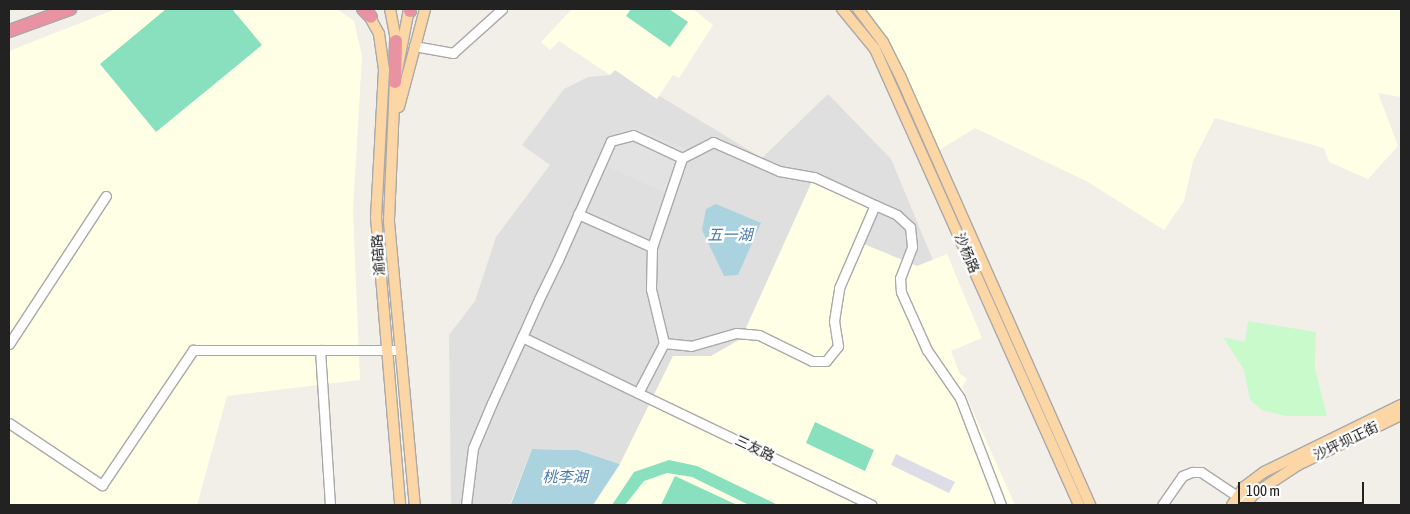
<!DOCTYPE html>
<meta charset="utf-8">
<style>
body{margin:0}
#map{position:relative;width:1410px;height:514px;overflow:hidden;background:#f2efe9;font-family:"Asap Condensed","Noto Sans SC",sans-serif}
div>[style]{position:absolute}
.residential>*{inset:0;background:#e0dfdf}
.education>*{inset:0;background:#ffffe5}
.park>*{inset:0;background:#c8facc}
.pitch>*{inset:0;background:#88e0be}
.parking>*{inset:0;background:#e2e2e2}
.plaza>*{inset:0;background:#dddde8}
.water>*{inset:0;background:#aad3df}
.roads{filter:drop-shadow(1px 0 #a9a9a9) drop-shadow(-1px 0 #a9a9a9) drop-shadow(0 1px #a9a9a9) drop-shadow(0 -1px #a9a9a9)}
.minor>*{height:9px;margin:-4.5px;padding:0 4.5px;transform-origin:4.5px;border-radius:4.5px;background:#fff}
.major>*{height:10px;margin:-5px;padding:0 5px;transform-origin:5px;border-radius:5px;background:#fcd6a4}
.highway>*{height:12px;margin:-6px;padding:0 6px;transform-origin:6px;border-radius:6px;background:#e892a2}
span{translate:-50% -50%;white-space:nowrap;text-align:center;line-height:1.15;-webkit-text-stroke:4.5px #fff;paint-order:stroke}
.street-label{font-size:14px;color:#222}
.water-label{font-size:15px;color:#4a7aab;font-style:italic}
.frame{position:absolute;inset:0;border:10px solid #222;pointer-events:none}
.scale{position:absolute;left:1238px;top:482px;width:126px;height:22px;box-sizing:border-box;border:2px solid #222;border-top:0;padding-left:6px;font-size:15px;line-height:18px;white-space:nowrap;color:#222;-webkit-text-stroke:4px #fff;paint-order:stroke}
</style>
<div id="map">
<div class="residential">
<i style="clip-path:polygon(615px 69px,762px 158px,828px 94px,891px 159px,933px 260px,917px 267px,859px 242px,814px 178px,741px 339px,711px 356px,673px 356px,620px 464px,578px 450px,532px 449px,510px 505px,451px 505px,449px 335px,475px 301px,496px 237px,550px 165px,522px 145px,564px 89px,588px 77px,610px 75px)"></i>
</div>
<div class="education">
<i style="clip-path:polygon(116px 9px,337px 9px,354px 21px,362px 56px,353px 210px,360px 380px,227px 396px,197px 505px,9px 505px,9px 51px)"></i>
<i style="clip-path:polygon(572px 9px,693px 9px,713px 25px,679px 78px,673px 75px,657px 99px,615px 70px,610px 75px,559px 41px,550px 50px,541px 42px)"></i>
<i style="clip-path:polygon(864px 9px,1401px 9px,1401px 97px,1378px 93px,1398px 146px,1368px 179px,1329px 162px,1324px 148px,1215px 118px,1193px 161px,1184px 201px,1164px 230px,1088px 182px,975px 128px,936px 152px,887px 42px)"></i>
<i style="clip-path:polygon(814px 177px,875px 205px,859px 242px,917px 266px,947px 254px,982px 338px,951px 351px,960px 374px,967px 379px,962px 387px,1015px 505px,510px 505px,532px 449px,578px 450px,620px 464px,673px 356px,711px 356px,741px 339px)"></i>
</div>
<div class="park">
<i style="clip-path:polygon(1248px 321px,1316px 332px,1315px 369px,1327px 416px,1286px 416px,1262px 410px,1250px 400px,1244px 370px,1223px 337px,1245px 342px)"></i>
</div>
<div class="pitch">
<i style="clip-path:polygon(166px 9px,232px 9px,262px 45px,156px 132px,100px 64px)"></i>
<i style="clip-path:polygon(631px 9px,669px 9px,688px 22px,670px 47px,626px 16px)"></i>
<i style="clip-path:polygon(815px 422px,874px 450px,865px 471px,806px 443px)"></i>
<i style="clip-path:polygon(669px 460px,697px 466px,778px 505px,749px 505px,692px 477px,667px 473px,644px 481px,625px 505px,612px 505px,634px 472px)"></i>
<i style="clip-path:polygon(675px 476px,737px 505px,661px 505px)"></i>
</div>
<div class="parking">
<i style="clip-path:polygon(637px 128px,686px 149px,666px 193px,601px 164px,611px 141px,622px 130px)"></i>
</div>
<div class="plaza">
<i style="clip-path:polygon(896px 454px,955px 482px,949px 493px,891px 465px)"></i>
</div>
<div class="water">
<i style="clip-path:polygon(716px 204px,761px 223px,738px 275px,724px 276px,702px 230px,706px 209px)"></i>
<i style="clip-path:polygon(532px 449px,578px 450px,620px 464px,593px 505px,511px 504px)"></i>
</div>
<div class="roads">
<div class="minor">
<i style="left:414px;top:46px;width:40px;rotate:10deg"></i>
<i style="left:453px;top:53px;width:66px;rotate:-41.9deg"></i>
<i style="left:682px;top:158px;width:35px;rotate:-27deg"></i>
<i style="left:713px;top:142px;width:72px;rotate:23.7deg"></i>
<i style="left:779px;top:171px;width:36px;rotate:10deg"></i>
<i style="left:814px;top:177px;width:67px;rotate:24.7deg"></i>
<i style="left:578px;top:214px;width:81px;rotate:24deg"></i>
<i style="left:664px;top:343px;width:27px;rotate:6deg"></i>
<i style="left:691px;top:346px;width:47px;rotate:-16.1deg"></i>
<i style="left:736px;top:333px;width:23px;rotate:5deg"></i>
<i style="left:759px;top:335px;width:59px;rotate:26.1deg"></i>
<i style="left:812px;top:361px;width:14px"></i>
<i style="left:826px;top:361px;width:19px;rotate:-51deg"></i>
<i style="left:838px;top:346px;width:25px;rotate:-99deg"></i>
<i style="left:834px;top:321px;width:33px;rotate:-81deg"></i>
<i style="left:839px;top:288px;width:90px;rotate:-66.6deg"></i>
<i style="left:875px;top:205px;width:24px;rotate:24deg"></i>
<i style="left:897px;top:215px;width:18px;rotate:43deg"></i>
<i style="left:910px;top:227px;width:20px;rotate:84deg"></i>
<i style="left:912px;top:247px;width:33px;rotate:111deg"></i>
<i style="left:900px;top:278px;width:14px;rotate:86deg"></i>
<i style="left:901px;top:292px;width:64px;rotate:65.9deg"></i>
<i style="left:927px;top:350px;width:58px;rotate:55.5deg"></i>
<i style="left:960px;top:398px;width:115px;rotate:69deg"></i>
<i style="left:9px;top:344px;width:177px;rotate:-56.8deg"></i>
<i style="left:320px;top:350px;width:155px;rotate:86.3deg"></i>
<i style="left:638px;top:393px;width:259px;rotate:25.6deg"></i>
<i style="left:9px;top:423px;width:112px;rotate:33.7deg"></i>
<i style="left:102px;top:485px;width:163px;rotate:-56deg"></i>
<i style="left:193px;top:350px;width:205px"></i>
<i style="left:466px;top:505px;width:57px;rotate:-83deg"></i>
<i style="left:473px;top:448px;width:49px;rotate:-67.1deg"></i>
<i style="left:492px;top:403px;width:72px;rotate:-65.6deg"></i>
<i style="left:522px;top:337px;width:42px;rotate:-65.9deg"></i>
<i style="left:539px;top:299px;width:43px;rotate:-64deg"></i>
<i style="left:558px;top:260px;width:130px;rotate:-66deg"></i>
<i style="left:611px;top:141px;width:23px;rotate:-15deg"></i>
<i style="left:633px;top:135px;width:54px;rotate:25.1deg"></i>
<i style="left:682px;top:158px;width:94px;rotate:108.6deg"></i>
<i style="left:652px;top:247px;width:42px;rotate:91.4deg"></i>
<i style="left:651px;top:289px;width:56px;rotate:76.5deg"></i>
<i style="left:664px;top:343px;width:56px;rotate:117.5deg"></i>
<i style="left:638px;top:393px;width:129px;rotate:-154.2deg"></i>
<i style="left:1162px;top:505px;width:35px;rotate:-55deg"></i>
<i style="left:1182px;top:476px;width:11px;rotate:-22deg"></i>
<i style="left:1192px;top:472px;width:9px"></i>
<i style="left:1201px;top:472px;width:50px;rotate:33.7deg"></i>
</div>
<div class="major">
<i style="left:390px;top:9px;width:33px;rotate:79deg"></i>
<i style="left:409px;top:9px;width:74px;rotate:100.9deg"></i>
<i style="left:395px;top:82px;width:140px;rotate:92.5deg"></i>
<i style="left:389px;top:222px;width:284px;rotate:84.8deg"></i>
<i style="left:842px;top:9px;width:52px;rotate:50.5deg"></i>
<i style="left:875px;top:49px;width:500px;rotate:65.9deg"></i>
<i style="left:858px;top:9px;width:41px;rotate:52.9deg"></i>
<i style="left:883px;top:42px;width:40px;rotate:63.4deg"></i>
<i style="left:901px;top:78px;width:467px;rotate:66.1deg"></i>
<i style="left:367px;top:12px;width:25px;rotate:61deg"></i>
<i style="left:379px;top:34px;width:36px;rotate:82deg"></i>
<i style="left:384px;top:70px;width:147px;rotate:93.1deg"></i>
<i style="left:376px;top:217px;width:289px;rotate:85.2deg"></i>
<i style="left:399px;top:107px;width:101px;rotate:-75.1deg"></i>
<i style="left:1232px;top:505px;width:22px;rotate:-56deg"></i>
<i style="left:1244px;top:487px;width:25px;rotate:-37deg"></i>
<i style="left:1264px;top:472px;width:153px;rotate:-26.1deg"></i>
<i style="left:1245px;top:505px;width:14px;rotate:-51deg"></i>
<i style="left:1254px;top:494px;width:53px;rotate:-33.4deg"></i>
<i style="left:1298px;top:465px;width:114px;rotate:-25.9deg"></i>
</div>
<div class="highway">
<i style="left:363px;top:9px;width:11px;rotate:45deg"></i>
<i style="left:410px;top:11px;width:2px;rotate:-90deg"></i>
<i style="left:9px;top:31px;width:65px;rotate:-19.8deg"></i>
<i style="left:395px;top:82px;width:41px;rotate:-88.6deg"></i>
</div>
</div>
<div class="street-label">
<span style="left:967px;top:253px;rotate:66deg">沙杨路</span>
<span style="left:378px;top:255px;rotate:-94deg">渝碚路</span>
<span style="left:1346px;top:441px;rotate:-26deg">沙坪坝正街</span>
<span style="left:755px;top:448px;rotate:25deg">三友路</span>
</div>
<div class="water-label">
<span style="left:730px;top:235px">五一湖</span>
<span style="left:565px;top:477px">桃李湖</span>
</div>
<div class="frame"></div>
<div class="scale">100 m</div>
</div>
